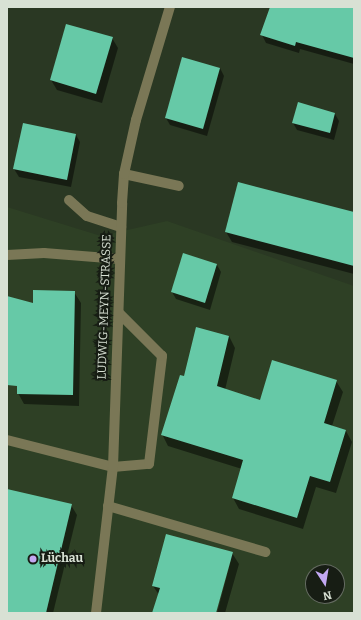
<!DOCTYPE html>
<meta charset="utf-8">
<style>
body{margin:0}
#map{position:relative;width:361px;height:620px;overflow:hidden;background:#2a3823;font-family:Bitter,serif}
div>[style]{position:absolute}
.built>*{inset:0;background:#2e4025}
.shadow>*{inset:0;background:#0007}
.building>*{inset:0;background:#66c9a7}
.minor>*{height:10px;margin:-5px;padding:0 5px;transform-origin:5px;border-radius:5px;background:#7a7756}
.dots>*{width:11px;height:11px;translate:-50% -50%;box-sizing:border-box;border:2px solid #171d14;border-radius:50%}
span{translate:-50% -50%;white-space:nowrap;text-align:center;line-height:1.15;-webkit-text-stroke:4px #171d14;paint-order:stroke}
.street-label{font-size:12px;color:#d8e1d4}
.poi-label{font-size:12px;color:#d8e1d4;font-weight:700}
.left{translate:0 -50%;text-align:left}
.frame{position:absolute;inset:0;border:8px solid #d8e1d4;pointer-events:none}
.north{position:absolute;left:305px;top:564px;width:40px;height:40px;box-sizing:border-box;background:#171d14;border:1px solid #646b61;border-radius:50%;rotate:168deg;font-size:11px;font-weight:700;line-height:16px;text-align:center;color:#d8e1d4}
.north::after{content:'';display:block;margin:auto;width:14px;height:18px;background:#c2a8f2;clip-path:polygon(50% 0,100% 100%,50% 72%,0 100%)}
</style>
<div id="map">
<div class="built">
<i style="clip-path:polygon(evenodd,7px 207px,101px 236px,167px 221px,354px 286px,354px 613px,7px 613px,7px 207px,313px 572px,337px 572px,337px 596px,313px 596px,313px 572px)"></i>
</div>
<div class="shadow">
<i style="clip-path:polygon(271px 7px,354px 7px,354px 64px,300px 49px,299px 53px,266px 43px,262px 35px)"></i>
<i style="clip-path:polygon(112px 38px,118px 48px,102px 103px,57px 90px,51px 80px)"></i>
<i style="clip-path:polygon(220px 68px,224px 76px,207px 136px,170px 125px,166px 118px)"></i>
<i style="clip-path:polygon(335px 114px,339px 121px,334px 140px,297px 130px,293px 123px)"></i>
<i style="clip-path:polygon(76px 135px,80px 142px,71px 187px,19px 177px,14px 169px)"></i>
<i style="clip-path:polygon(354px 213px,354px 274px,232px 242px,226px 232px)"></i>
<i style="clip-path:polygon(217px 265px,221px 272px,210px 310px,176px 299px,172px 292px)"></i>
<i style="clip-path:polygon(74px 292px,81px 303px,79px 406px,24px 404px,18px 393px,19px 369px,7px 366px,7px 297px,34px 305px)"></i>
<i style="clip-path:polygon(229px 336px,235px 348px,225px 390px,261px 401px,336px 381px,343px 392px,332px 426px,346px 431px,352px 442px,336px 493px,316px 487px,303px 529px,239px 509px,233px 498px,242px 469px,168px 446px,162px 434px,185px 378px)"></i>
<i style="clip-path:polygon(7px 490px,71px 505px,77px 515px,53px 613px,7px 613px)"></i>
<i style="clip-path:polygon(232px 553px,239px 564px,225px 613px,217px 613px,231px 560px,229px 560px,215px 613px,153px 613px,159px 595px,153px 586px)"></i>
</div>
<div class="building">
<i style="clip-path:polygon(270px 7px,354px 7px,354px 58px,296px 42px,295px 46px,260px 35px)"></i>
<i style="clip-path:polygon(66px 24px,113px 37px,96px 94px,50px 80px)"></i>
<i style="clip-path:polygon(182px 57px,220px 68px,203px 129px,165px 118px)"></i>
<i style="clip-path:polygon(298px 102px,335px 113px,330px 133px,292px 123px)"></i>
<i style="clip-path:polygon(23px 123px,76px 134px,67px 180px,13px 169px)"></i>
<i style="clip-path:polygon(238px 182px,354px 212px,354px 266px,225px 232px)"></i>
<i style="clip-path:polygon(183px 253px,217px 264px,205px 303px,171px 292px)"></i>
<i style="clip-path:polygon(33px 290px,75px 291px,73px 395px,17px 394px,17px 386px,7px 385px,7px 296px,33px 303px)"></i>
<i style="clip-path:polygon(196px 327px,229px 336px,217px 386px,260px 400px,272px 360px,337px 380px,324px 423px,346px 430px,330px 482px,310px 476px,297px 518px,232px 498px,243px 460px,161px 435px,180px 375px,184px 376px)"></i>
<i style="clip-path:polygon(7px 489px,72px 504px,46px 613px,7px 613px)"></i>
<i style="clip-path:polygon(166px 534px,233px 552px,216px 613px,152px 613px,160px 588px,152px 586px)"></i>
</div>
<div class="minor">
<i style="left:124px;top:174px;width:56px;rotate:12.3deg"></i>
<i style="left:69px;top:200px;width:24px;rotate:42deg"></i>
<i style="left:87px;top:216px;width:36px;rotate:18deg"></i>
<i style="left:7px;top:255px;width:37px;rotate:-3deg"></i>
<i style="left:44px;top:253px;width:76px;rotate:4.5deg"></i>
<i style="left:7px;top:440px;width:109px;rotate:14.3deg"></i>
<i style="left:113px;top:467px;width:36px;rotate:-5deg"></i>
<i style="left:149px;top:464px;width:109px;rotate:-83.1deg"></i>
<i style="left:162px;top:356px;width:61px;rotate:-135deg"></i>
<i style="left:108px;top:506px;width:164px;rotate:16.3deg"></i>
<i style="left:96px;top:613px;width:147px;rotate:-83.4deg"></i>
<i style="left:113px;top:467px;width:264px;rotate:-88deg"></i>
<i style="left:122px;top:203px;width:29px;rotate:-86deg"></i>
<i style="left:124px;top:174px;width:55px;rotate:-77.5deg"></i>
<i style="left:136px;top:120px;width:118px;rotate:-73.3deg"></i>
</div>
<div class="dots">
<i style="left:33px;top:559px;background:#c2a8f2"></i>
</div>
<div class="street-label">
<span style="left:105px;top:307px;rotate:-88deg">LUDWIG-MEYN-STRASSE</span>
</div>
<div class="poi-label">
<span class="left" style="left:41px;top:559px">Lüchau</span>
</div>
<div class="frame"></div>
<div class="north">N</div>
</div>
